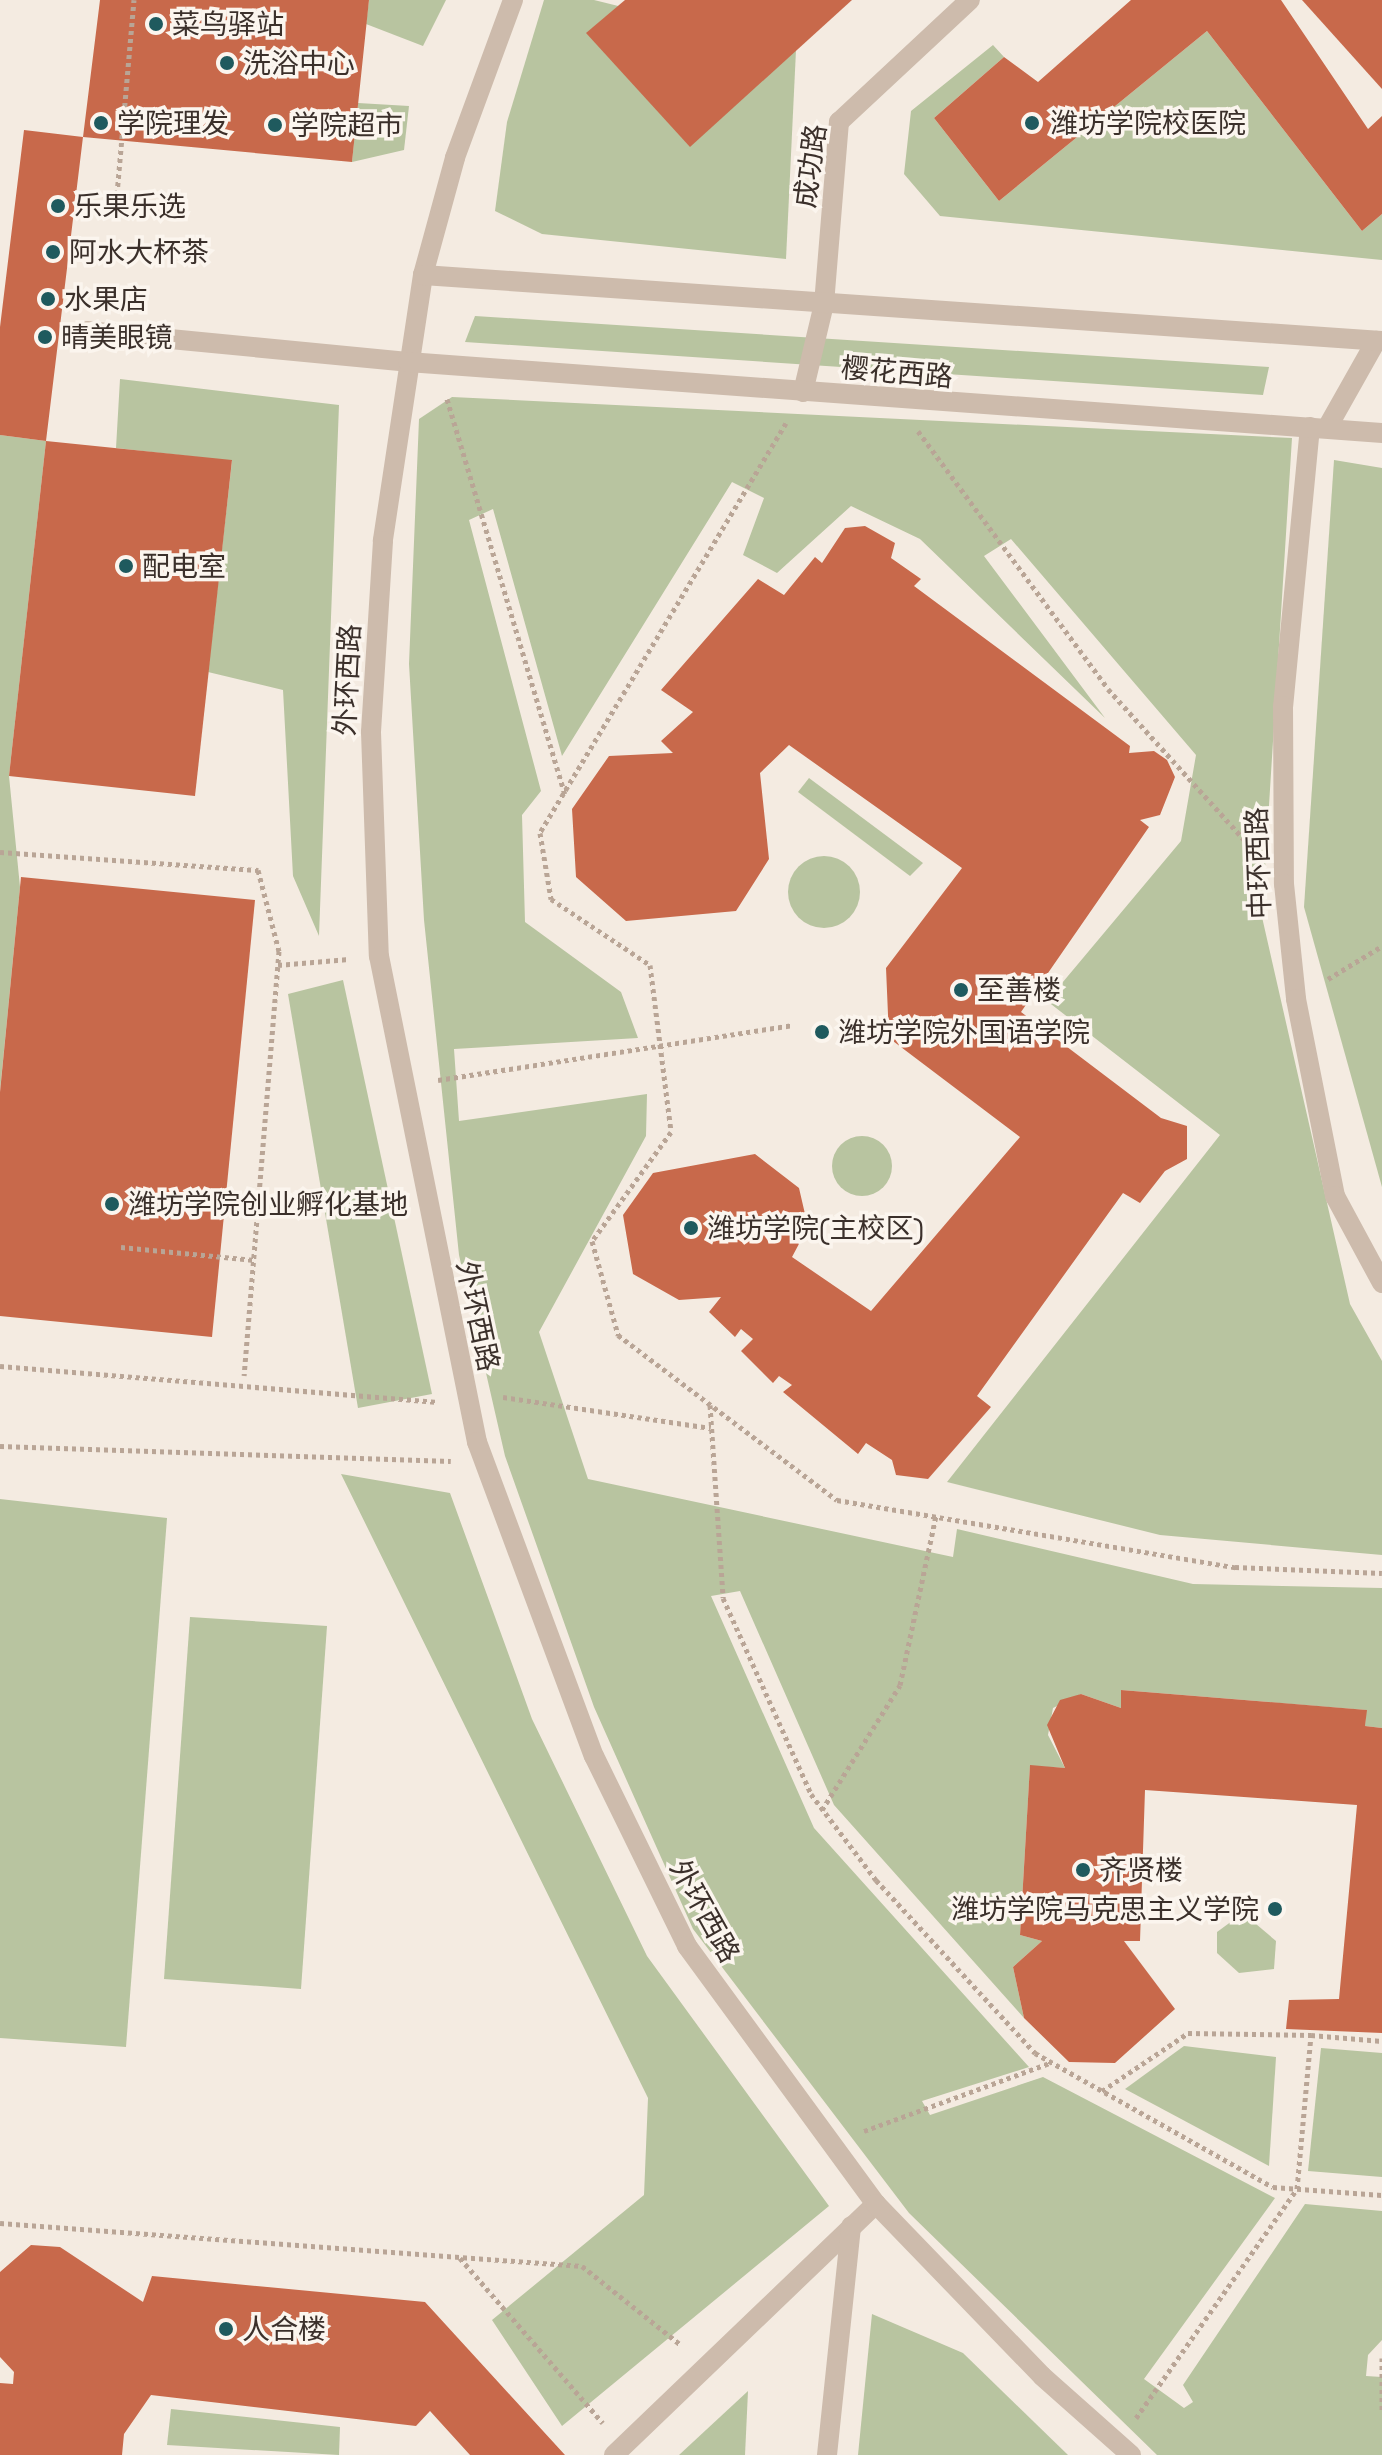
<!DOCTYPE html>
<meta charset="utf-8">
<style>
body{margin:0}
#map{position:relative;width:1382px;height:2455px;overflow:hidden;background:#f4ebe1;font-family:"Space Grotesk","Noto Sans SC",sans-serif}
div>[style]{position:absolute}
.green>*{inset:0;background:#b8c4a0}
.round{border-radius:50%}
.building>*{inset:0;background:#c8694b}
.path>*{height:5px;margin-top:-2.5px;transform-origin:0;background:repeating-linear-gradient(90deg,#b9a596 0 4px,transparent 0 8px)}
.service>*{height:20px;margin:-10px;padding:0 10px;transform-origin:10px;border-radius:10px;background:#cdbbac}
.minor>*{height:20px;margin:-10px;padding:0 10px;transform-origin:10px;border-radius:10px;background:#cdbbac}
.dots>*{width:22px;height:22px;translate:-50% -50%;box-sizing:border-box;border:4px solid #fbf5ee;border-radius:50%}
span{translate:-50% -50%;white-space:nowrap;text-align:center;line-height:1.15;-webkit-text-stroke:7px #fbf5ee;paint-order:stroke}
.poi-label{font-size:28px;color:#3b302b}
.left{translate:0 -50%;text-align:left}
.right{translate:-100% -50%;text-align:right}
.street-label{font-size:28px;color:#3b302b}
</style>
<div id="map">
<div class="green">
<i style="clip-path:polygon(369px 0,446px 0,423px 46px,366px 24px)"></i>
<i style="clip-path:polygon(544px 0,594px 0,796px 50px,786px 259px,542px 234px,495px 211px,507px 122px)"></i>
<i style="clip-path:polygon(1207px 31px,1362px 231px,1382px 214px,1382px 260px,940px 216px,904px 174px,911px 111px,993px 45px,1004px 57px,934px 118px,999px 201px)"></i>
<i style="clip-path:polygon(358px 103px,409px 106px,404px 150px,352px 162px)"></i>
<i style="clip-path:polygon(475px 316px,1269px 367px,1263px 395px,465px 342px)"></i>
<i style="clip-path:polygon(120px 379px,339px 405px,319px 936px,293px 876px,283px 690px,208px 672px,232px 461px,116px 448px)"></i>
<i style="clip-path:polygon(452px 397px,1292px 438px,1262px 917px,1350px 1304px,1382px 1361px,1382px 1555px,1160px 1535px,947px 1482px,1220px 1135px,1047px 1001px,1181px 841px,1196px 755px,1011px 539px,984px 556px,1105px 718px,920px 539px,851px 506px,777px 573px,743px 555px,764px 498px,732px 482px,562px 756px,493px 509px,469px 520px,541px 791px,522px 815px,525px 922px,621px 992px,638px 1038px,454px 1049px,459px 1121px,647px 1094px,646px 1136px,539px 1332px,588px 1479px,953px 1557px,957px 1529px,1193px 1584px,1382px 1588px,1382px 1728px,1365px 1726px,1366px 1710px,1121px 1690px,1121px 1708px,1081px 1694px,1053px 1708px,1048px 1735px,1065px 1768px,1030px 1766px,1020px 1935px,1042px 1941px,1013px 1967px,1024px 2018px,834px 1805px,740px 1591px,711px 1596px,814px 1828px,1029px 2067px,922px 2101px,930px 2115px,1043px 2077px,1275px 2198px,1144px 2379px,1184px 2408px,1193px 2402px,1183px 2385px,1305px 2204px,1382px 2211px,1382px 2340px,1368px 2355px,1366px 2376px,1382px 2377px,1382px 2455px,1157px 2455px,909px 2213px,693px 1929px,594px 1707px,505px 1456px,459px 1255px,424px 920px,409px 664px,419px 419px)"></i>
<i style="clip-path:polygon(0 435px,46px 441px,9px 776px,20px 887px,0 1091px)"></i>
<i style="clip-path:polygon(1334px 460px,1382px 468px,1382px 1187px,1304px 907px)"></i>
<i style="clip-path:polygon(809px 778px,923px 863px,910px 876px,798px 792px)"></i>
<i class="round" style="left:788px;top:856px;width:72px;height:72px"></i>
<i style="clip-path:polygon(343px 980px,432px 1394px,358px 1408px,288px 994px)"></i>
<i class="round" style="left:832px;top:1136px;width:60px;height:60px"></i>
<i style="clip-path:polygon(341px 1474px,450px 1493px,532px 1719px,647px 1956px,829px 2206px,562px 2426px,492px 2320px,644px 2195px,648px 2098px)"></i>
<i style="clip-path:polygon(0 1499px,167px 1518px,126px 2047px,0 2038px)"></i>
<i style="clip-path:polygon(190px 1617px,327px 1626px,301px 1989px,164px 1979px)"></i>
<i style="clip-path:polygon(1243px 1913px,1276px 1941px,1274px 1969px,1239px 1973px,1217px 1953px,1217px 1932px)"></i>
<i style="clip-path:polygon(1184px 2046px,1276px 2057px,1269px 2166px,1125px 2089px)"></i>
<i style="clip-path:polygon(1321px 2048px,1382px 2053px,1382px 2177px,1308px 2171px)"></i>
<i style="clip-path:polygon(872px 2314px,963px 2353px,1068px 2455px,858px 2455px)"></i>
<i style="clip-path:polygon(748px 2391px,745px 2455px,679px 2455px)"></i>
<i style="clip-path:polygon(171px 2409px,340px 2427px,339px 2455px,167px 2445px)"></i>
</div>
<div class="building">
<i style="clip-path:polygon(100px 0,369px 0,352px 162px,83px 137px,46px 441px,0 435px,0 327px,24px 130px,83px 137px)"></i>
<i style="clip-path:polygon(625px 0,852px 0,690px 147px,586px 33px)"></i>
<i style="clip-path:polygon(1131px 0,1281px 0,1368px 129px,1382px 116px,1382px 214px,1362px 231px,1207px 31px,999px 201px,934px 118px,1004px 57px,1038px 82px)"></i>
<i style="clip-path:polygon(1302px 0,1382px 0,1382px 89px)"></i>
<i style="clip-path:polygon(46px 441px,232px 460px,195px 796px,9px 776px)"></i>
<i style="clip-path:polygon(865px 526px,895px 543px,891px 558px,921px 579px,914px 586px,1130px 746px,1129px 753px,1154px 751px,1167px 760px,1175px 777px,1160px 815px,1140px 820px,1149px 827px,1021px 1012px,1161px 1118px,1187px 1126px,1187px 1159px,1165px 1171px,1140px 1203px,1123px 1193px,977px 1396px,991px 1407px,928px 1479px,896px 1475px,892px 1460px,866px 1443px,858px 1454px,783px 1392px,792px 1385px,779px 1376px,773px 1383px,741px 1351px,753px 1339px,741px 1329px,735px 1337px,709px 1312px,721px 1297px,679px 1300px,633px 1274px,623px 1215px,653px 1173px,755px 1154px,799px 1188px,808px 1227px,792px 1257px,871px 1311px,1020px 1137px,889px 1038px,886px 968px,962px 868px,789px 745px,760px 773px,769px 859px,736px 911px,626px 921px,576px 877px,572px 809px,609px 756px,673px 753px,661px 741px,693px 712px,661px 690px,758px 579px,784px 595px,815px 557px,822px 563px,845px 528px)"></i>
<i style="clip-path:polygon(21px 877px,255px 900px,212px 1337px,0 1316px,0 1092px)"></i>
<i style="clip-path:polygon(1121px 1690px,1367px 1710px,1365px 1726px,1382px 1728px,1382px 2033px,1286px 2029px,1289px 2000px,1339px 1999px,1357px 1805px,1145px 1790px,1140px 1941px,1124px 1941px,1175px 2009px,1115px 2063px,1069px 2062px,1024px 2018px,1013px 1967px,1042px 1941px,1020px 1935px,1030px 1765px,1065px 1768px,1047px 1725px,1060px 1700px,1081px 1694px,1121px 1708px)"></i>
<i style="clip-path:polygon(31px 2245px,60px 2247px,143px 2302px,152px 2276px,425px 2302px,565px 2455px,470px 2455px,430px 2411px,416px 2426px,151px 2395px,124px 2434px,122px 2455px,0 2455px,0 2383px,13px 2384px,14px 2372px,0 2357px,0 2272px)"></i>
</div>
<div class="path">
<i style="left:117px;top:194px;width:195px;rotate:-85deg"></i>
<i style="left:447px;top:399px;width:412px;rotate:73.4deg"></i>
<i style="left:786px;top:423px;width:478px;rotate:121deg"></i>
<i style="left:540px;top:833px;width:67px;rotate:80.5deg"></i>
<i style="left:551px;top:899px;width:119px;rotate:33.7deg"></i>
<i style="left:650px;top:965px;width:168px;rotate:82.8deg"></i>
<i style="left:671px;top:1132px;width:135px;rotate:125.9deg"></i>
<i style="left:592px;top:1241px;width:98px;rotate:74.5deg"></i>
<i style="left:618px;top:1335px;width:274px;rotate:37deg"></i>
<i style="left:837px;top:1500px;width:404px;rotate:9.6deg"></i>
<i style="left:1235px;top:1567px;width:147px;rotate:2.3deg"></i>
<i style="left:918px;top:431px;width:320px;rotate:53.6deg"></i>
<i style="left:1108px;top:689px;width:213px;rotate:47.9deg"></i>
<i style="left:0;top:852px;width:259px;rotate:4deg"></i>
<i style="left:258px;top:870px;width:84px;rotate:75.5deg"></i>
<i style="left:279px;top:951px;width:426px;rotate:94.7deg"></i>
<i style="left:278px;top:965px;width:71px;rotate:-4.8deg"></i>
<i style="left:1328px;top:979px;width:63px;rotate:-31.4deg"></i>
<i style="left:438px;top:1080px;width:358px;rotate:-8.8deg"></i>
<i style="left:121px;top:1247px;width:134px;rotate:5.6deg"></i>
<i style="left:0;top:1366px;width:439px;rotate:4.7deg"></i>
<i style="left:503px;top:1397px;width:210px;rotate:8.5deg"></i>
<i style="left:710px;top:1405px;width:193px;rotate:86.1deg"></i>
<i style="left:723px;top:1598px;width:215px;rotate:65.8deg"></i>
<i style="left:811px;top:1794px;width:108px;rotate:52.9deg"></i>
<i style="left:876px;top:1880px;width:235px;rotate:47.4deg"></i>
<i style="left:1035px;top:2053px;width:273px;rotate:29.4deg"></i>
<i style="left:1273px;top:2187px;width:109px;rotate:4.2deg"></i>
<i style="left:0;top:1446px;width:451px;rotate:1.9deg"></i>
<i style="left:822px;top:1810px;width:147px;rotate:-58deg"></i>
<i style="left:900px;top:1685px;width:174px;rotate:-78deg"></i>
<i style="left:1102px;top:2091px;width:104px;rotate:-34deg"></i>
<i style="left:1188px;top:2033px;width:123px;rotate:0.9deg"></i>
<i style="left:864px;top:2131px;width:198px;rotate:-20.1deg"></i>
<i style="left:0;top:2223px;width:584px;rotate:4.23deg"></i>
<i style="left:582px;top:2266px;width:127px;rotate:38.6deg"></i>
<i style="left:460px;top:2258px;width:218px;rotate:49.1deg"></i>
<i style="left:1382px;top:2358px;width:54px;rotate:90deg"></i>
<i style="left:1136px;top:2418px;width:280px;rotate:-54.9deg"></i>
<i style="left:1297px;top:2189px;width:155px;rotate:-84.8deg"></i>
<i style="left:1311px;top:2035px;width:71px;rotate:4.8deg"></i>
</div>
<div class="service">
<i style="left:87px;top:331px;width:322px;rotate:5.5deg"></i>
<i style="left:803px;top:392px;width:90px;rotate:-76.6deg"></i>
<i style="left:824px;top:304px;width:183px;rotate:-85.3deg"></i>
<i style="left:839px;top:122px;width:179px;rotate:-43deg"></i>
<i style="left:1310px;top:427px;width:280px;rotate:95.5deg"></i>
<i style="left:1283px;top:706px;width:178px;rotate:89.7deg"></i>
<i style="left:1284px;top:884px;width:116px;rotate:84deg"></i>
<i style="left:1296px;top:999px;width:201px;rotate:78.8deg"></i>
<i style="left:1335px;top:1196px;width:99px;rotate:61.6deg"></i>
<i style="left:1327px;top:428px;width:100px;rotate:-60.6deg"></i>
<i style="left:614px;top:2455px;width:363px;rotate:-43.8deg"></i>
<i style="left:827px;top:2455px;width:230px;rotate:-84deg"></i>
</div>
<div class="minor">
<i style="left:513px;top:0;width:168px;rotate:110.2deg"></i>
<i style="left:455px;top:158px;width:121px;rotate:105.3deg"></i>
<i style="left:423px;top:275px;width:269px;rotate:98.6deg"></i>
<i style="left:383px;top:541px;width:191px;rotate:93.6deg"></i>
<i style="left:371px;top:732px;width:224px;rotate:88deg"></i>
<i style="left:379px;top:956px;width:496px;rotate:78.6deg"></i>
<i style="left:477px;top:1442px;width:335px;rotate:69.6deg"></i>
<i style="left:594px;top:1756px;width:212px;rotate:63.9deg"></i>
<i style="left:687px;top:1946px;width:320px;rotate:53.8deg"></i>
<i style="left:876px;top:2204px;width:239px;rotate:46deg"></i>
<i style="left:1042px;top:2376px;width:119px;rotate:41.6deg"></i>
<i style="left:423px;top:275px;width:961px;rotate:3.94deg"></i>
<i style="left:408px;top:362px;width:977px;rotate:4.17deg"></i>
</div>
<div class="dots">
<i style="left:156px;top:24px;background:#1f5a5e"></i>
<i style="left:227px;top:63px;background:#1f5a5e"></i>
<i style="left:101px;top:123px;background:#1f5a5e"></i>
<i style="left:1032px;top:123px;background:#1f5a5e"></i>
<i style="left:275px;top:125px;background:#1f5a5e"></i>
<i style="left:58px;top:206px;background:#1f5a5e"></i>
<i style="left:53px;top:252px;background:#1f5a5e"></i>
<i style="left:48px;top:299px;background:#1f5a5e"></i>
<i style="left:45px;top:337px;background:#1f5a5e"></i>
<i style="left:126px;top:566px;background:#1f5a5e"></i>
<i style="left:961px;top:990px;background:#1f5a5e"></i>
<i style="left:822px;top:1032px;background:#1f5a5e"></i>
<i style="left:112px;top:1204px;background:#1f5a5e"></i>
<i style="left:691px;top:1228px;background:#1f5a5e"></i>
<i style="left:1083px;top:1870px;background:#1f5a5e"></i>
<i style="left:1275px;top:1909px;background:#1f5a5e"></i>
<i style="left:226px;top:2329px;background:#1f5a5e"></i>
</div>
<div class="poi-label">
<span class="left" style="left:172px;top:24px">菜鸟驿站</span>
<span class="left" style="left:243px;top:63px">洗浴中心</span>
<span class="left" style="left:117px;top:123px">学院理发</span>
<span class="left" style="left:1050px;top:123px">潍坊学院校医院</span>
<span class="left" style="left:291px;top:125px">学院超市</span>
<span class="left" style="left:74px;top:206px">乐果乐选</span>
<span class="left" style="left:69px;top:252px">阿水大杯茶</span>
<span class="left" style="left:64px;top:299px">水果店</span>
<span class="left" style="left:61px;top:337px">晴美眼镜</span>
<span class="left" style="left:142px;top:566px">配电室</span>
<span class="left" style="left:977px;top:990px">至善楼</span>
<span class="left" style="left:838px;top:1032px">潍坊学院外国语学院</span>
<span class="left" style="left:128px;top:1204px">潍坊学院创业孵化基地</span>
<span class="left" style="left:707px;top:1228px">潍坊学院(主校区)</span>
<span class="left" style="left:1099px;top:1870px">齐贤楼</span>
<span class="right" style="left:1259px;top:1909px">潍坊学院马克思主义学院</span>
<span class="left" style="left:242px;top:2329px">人合楼</span>
</div>
<div class="street-label">
<span style="left:810px;top:166px;rotate:-82deg">成功路</span>
<span style="left:897px;top:372px;rotate:5deg">樱花西路</span>
<span style="left:347px;top:680px;rotate:-87deg">外环西路</span>
<span style="left:1258px;top:863px;rotate:-92deg">中环西路</span>
<span style="left:478px;top:1316px;rotate:78deg">外环西路</span>
<span style="left:705px;top:1911px;rotate:61deg">外环西路</span>
</div>
</div>
